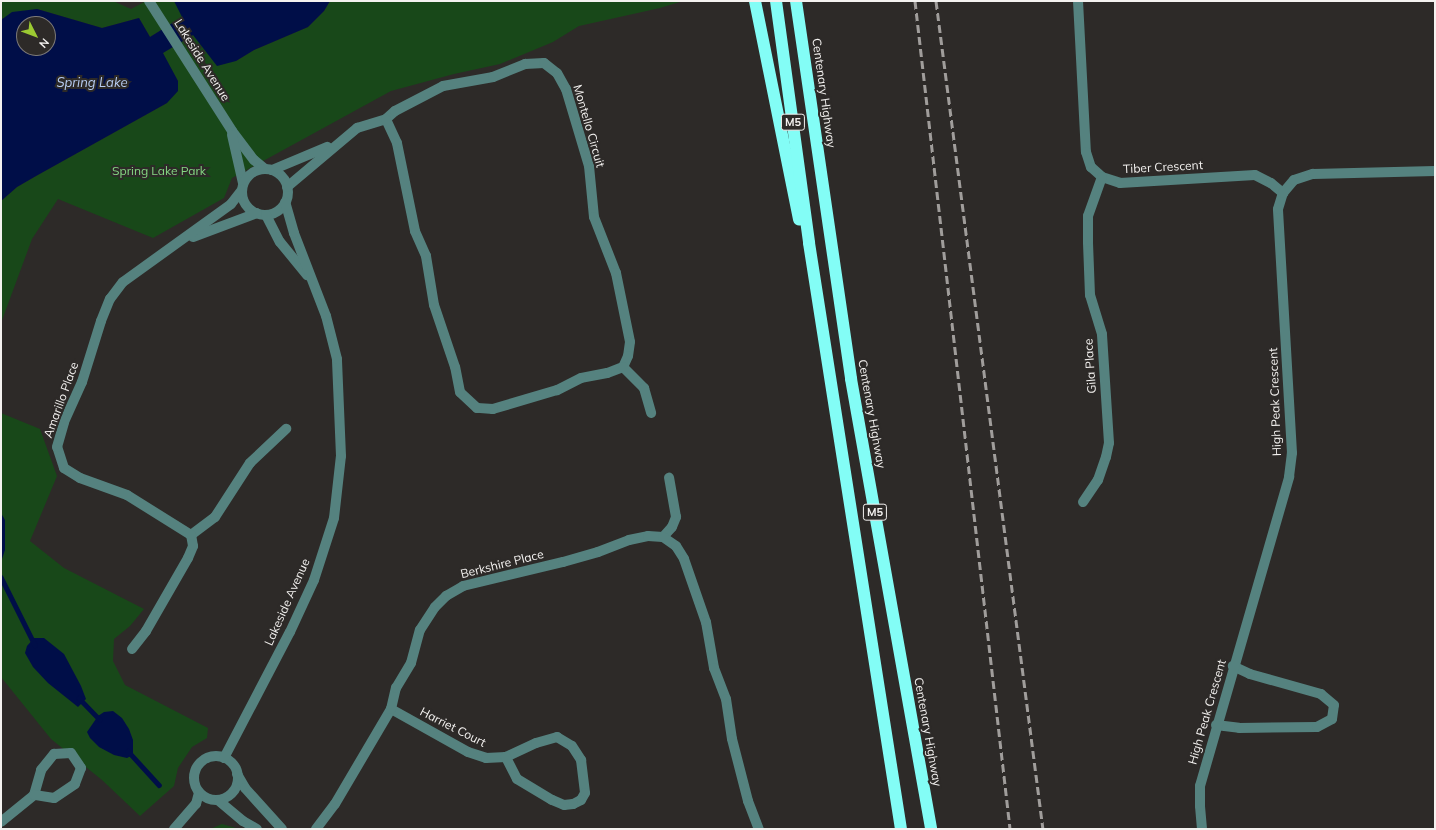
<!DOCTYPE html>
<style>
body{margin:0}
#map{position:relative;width:1436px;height:830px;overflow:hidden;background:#2d2a28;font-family:Mulish,sans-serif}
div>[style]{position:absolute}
.green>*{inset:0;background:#184819}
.water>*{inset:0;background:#000e48}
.stream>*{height:4.5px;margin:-2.25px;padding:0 2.25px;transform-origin:2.25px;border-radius:2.25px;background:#000e48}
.minor>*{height:10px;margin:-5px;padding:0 5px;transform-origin:5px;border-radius:5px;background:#55827f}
.minor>.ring{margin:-5px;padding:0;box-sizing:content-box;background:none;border:10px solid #55827f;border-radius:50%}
.highway>*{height:12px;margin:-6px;padding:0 6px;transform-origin:6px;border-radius:6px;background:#83fdf6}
.rail>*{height:3px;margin-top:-1.5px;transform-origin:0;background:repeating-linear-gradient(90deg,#a09d9b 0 8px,transparent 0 12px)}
span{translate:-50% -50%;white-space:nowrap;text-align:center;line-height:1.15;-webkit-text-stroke:4px #2d2a28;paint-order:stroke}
.shield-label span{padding:1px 3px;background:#2d2a28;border:1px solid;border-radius:3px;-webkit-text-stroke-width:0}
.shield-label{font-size:11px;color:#f4f2f0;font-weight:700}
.street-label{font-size:12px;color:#f4f2f0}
.park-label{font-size:12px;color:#85d783}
.water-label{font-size:13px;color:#b7ccf1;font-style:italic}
.frame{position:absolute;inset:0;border:2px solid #f4f2f0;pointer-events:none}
.north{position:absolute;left:16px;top:16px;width:40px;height:40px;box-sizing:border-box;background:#2d2a28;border:1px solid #7d7a78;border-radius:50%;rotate:132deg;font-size:11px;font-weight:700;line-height:16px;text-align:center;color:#f4f2f0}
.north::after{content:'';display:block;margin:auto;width:14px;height:18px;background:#9cca32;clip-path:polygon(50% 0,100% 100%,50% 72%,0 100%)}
</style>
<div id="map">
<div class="green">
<i style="clip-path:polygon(1px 1px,113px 1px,131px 9px,146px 1px,174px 1px,183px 17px,150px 37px,139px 18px,102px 28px,37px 9px,1px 19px)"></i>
<i style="clip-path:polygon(330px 1px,683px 1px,660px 8px,579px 26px,553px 42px,500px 64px,454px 74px,391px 91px,232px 178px,224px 198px,153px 238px,58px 199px,32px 239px,1px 323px,1px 201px,17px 187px,36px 176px,167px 103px,178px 81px,162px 53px,193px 35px,236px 61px,254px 50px,308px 27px,324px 11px)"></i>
<i style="clip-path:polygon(1px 413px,40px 429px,57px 476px,30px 541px,64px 568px,144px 609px,130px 626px,114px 639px,113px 661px,125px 685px,208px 728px,207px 738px,192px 747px,178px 768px,174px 786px,140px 816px,102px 780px,51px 739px,1px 677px)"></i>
<i style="clip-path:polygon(222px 824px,236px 828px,237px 829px,210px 829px)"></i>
</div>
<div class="water">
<i style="clip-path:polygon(evenodd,174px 1px,330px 1px,324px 11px,308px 27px,254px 50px,236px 61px,217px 66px,193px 35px,163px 53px,178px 81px,178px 91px,167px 103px,36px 176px,17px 187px,1px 201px,1px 20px,12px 12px,37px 9px,102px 28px,139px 18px,150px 37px,182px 17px,174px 1px,24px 24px,48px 24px,48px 48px,24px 48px,24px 24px)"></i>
<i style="clip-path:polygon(1px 513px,5px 520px,5px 550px,1px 562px)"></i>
<i style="clip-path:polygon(34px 638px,44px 638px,64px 654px,81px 686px,86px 699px,78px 707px,48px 683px,33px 667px,25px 653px,27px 646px)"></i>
<i style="clip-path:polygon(113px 711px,122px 718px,129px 729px,133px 740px,133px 755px,127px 758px,114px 755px,99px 747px,90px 738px,87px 732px,98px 716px,104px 712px)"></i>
</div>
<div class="stream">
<i style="left:1px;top:577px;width:76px;rotate:63.4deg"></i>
<i style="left:79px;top:698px;width:30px;rotate:46deg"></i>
<i style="left:128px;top:751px;width:46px;rotate:47.6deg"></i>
</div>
<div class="minor">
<i style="left:149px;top:1px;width:154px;rotate:57.4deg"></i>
<i style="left:232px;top:131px;width:36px;rotate:53deg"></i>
<i style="left:254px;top:160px;width:14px;rotate:39deg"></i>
<i style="left:1078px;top:1px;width:151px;rotate:87deg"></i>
<i style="left:1086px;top:152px;width:16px;rotate:72deg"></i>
<i style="left:1091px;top:167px;width:15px;rotate:42deg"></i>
<i style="left:1102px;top:177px;width:19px;rotate:18deg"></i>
<i style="left:1120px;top:183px;width:135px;rotate:-3.4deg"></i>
<i style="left:1255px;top:175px;width:18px;rotate:27deg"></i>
<i style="left:1271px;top:183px;width:16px;rotate:40deg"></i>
<i style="left:232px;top:135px;width:49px;rotate:77.1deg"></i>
<i class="ring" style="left:242px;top:169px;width:36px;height:36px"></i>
<i style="left:272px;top:170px;width:60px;rotate:-22.7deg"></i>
<i style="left:287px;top:187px;width:92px;rotate:-40.1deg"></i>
<i style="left:357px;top:128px;width:30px;rotate:-17deg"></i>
<i style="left:386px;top:119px;width:12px;rotate:-42deg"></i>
<i style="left:395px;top:111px;width:54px;rotate:-27.5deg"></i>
<i style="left:443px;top:86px;width:51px;rotate:-10.2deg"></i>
<i style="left:493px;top:77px;width:35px;rotate:-22deg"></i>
<i style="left:525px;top:64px;width:19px;rotate:-3deg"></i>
<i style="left:544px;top:63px;width:16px;rotate:38deg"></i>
<i style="left:557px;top:73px;width:18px;rotate:61deg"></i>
<i style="left:566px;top:89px;width:80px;rotate:73.4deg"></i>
<i style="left:589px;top:166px;width:51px;rotate:84.4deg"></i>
<i style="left:594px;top:217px;width:60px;rotate:68.6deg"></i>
<i style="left:616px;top:273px;width:70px;rotate:78.5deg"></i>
<i style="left:630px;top:342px;width:14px;rotate:98deg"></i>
<i style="left:628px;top:356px;width:12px;rotate:114deg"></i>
<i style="left:623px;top:367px;width:17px;rotate:159deg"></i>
<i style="left:607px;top:373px;width:26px;rotate:169deg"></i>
<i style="left:581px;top:378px;width:27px;rotate:153deg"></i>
<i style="left:557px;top:390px;width:67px;rotate:163.5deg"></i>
<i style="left:493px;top:409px;width:16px;rotate:-176deg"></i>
<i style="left:477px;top:408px;width:23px;rotate:-137deg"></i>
<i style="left:460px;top:392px;width:25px;rotate:-101deg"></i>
<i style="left:455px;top:367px;width:65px;rotate:-108.7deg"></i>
<i style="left:434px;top:305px;width:50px;rotate:-99.3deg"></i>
<i style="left:426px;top:256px;width:27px;rotate:-114deg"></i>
<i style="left:415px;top:231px;width:90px;rotate:-101.6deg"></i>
<i style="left:397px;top:143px;width:26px;rotate:-115deg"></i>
<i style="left:266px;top:215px;width:30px;rotate:63deg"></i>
<i style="left:280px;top:242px;width:43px;rotate:50.7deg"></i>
<i style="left:193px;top:237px;width:68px;rotate:-20.6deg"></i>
<i style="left:623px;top:367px;width:30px;rotate:45deg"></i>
<i style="left:644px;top:388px;width:26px;rotate:74deg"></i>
<i style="left:1083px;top:502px;width:27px;rotate:-56deg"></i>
<i style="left:1098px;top:480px;width:24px;rotate:-71deg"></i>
<i style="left:1106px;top:457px;width:14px;rotate:-78deg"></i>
<i style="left:1109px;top:443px;width:109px;rotate:-93.7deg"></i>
<i style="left:1102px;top:334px;width:41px;rotate:-107.1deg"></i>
<i style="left:1090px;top:295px;width:53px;rotate:-92.2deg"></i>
<i style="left:1088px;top:242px;width:26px;rotate:-90deg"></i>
<i style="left:1088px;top:216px;width:41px;rotate:-70.3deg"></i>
<i style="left:191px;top:535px;width:30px;rotate:-37deg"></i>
<i style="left:215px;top:517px;width:64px;rotate:-57.1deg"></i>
<i style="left:250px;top:463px;width:50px;rotate:-43.4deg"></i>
<i style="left:663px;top:537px;width:13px;rotate:-48deg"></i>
<i style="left:672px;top:527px;width:11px;rotate:-68deg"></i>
<i style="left:676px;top:517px;width:40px;rotate:-100deg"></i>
<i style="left:132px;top:649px;width:23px;rotate:-52deg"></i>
<i style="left:146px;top:631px;width:84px;rotate:-60.1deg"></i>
<i style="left:188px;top:558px;width:13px;rotate:-67deg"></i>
<i style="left:193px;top:546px;width:11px;rotate:-100deg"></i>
<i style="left:191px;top:535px;width:75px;rotate:-148deg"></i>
<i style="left:127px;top:495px;width:50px;rotate:-160.1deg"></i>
<i style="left:80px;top:478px;width:19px;rotate:-148deg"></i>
<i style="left:64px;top:468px;width:22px;rotate:-108deg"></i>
<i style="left:57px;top:447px;width:26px;rotate:-74deg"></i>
<i style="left:64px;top:422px;width:44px;rotate:-65.8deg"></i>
<i style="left:82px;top:382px;width:64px;rotate:-72.7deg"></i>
<i style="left:101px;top:321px;width:24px;rotate:-68deg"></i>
<i style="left:110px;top:299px;width:21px;rotate:-53deg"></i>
<i style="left:123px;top:282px;width:133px;rotate:-35.8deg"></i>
<i style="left:231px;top:204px;width:18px;rotate:-52deg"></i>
<i style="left:391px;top:709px;width:88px;rotate:29.2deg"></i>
<i style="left:468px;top:752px;width:19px;rotate:18deg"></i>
<i style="left:486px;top:758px;width:20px;rotate:-3deg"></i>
<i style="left:506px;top:757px;width:33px;rotate:-25deg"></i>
<i style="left:536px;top:743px;width:22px;rotate:-16deg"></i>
<i style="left:557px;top:737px;width:17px;rotate:31deg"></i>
<i style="left:572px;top:746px;width:17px;rotate:57deg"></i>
<i style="left:581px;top:760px;width:33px;rotate:83deg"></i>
<i style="left:585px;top:793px;width:8px;rotate:120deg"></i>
<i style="left:581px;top:800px;width:9px;rotate:153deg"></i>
<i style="left:573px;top:804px;width:9px;rotate:174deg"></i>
<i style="left:564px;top:805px;width:13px;rotate:-157deg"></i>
<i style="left:552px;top:800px;width:41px;rotate:-149deg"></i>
<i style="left:517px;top:779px;width:25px;rotate:-117deg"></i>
<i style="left:1216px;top:725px;width:23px;rotate:7deg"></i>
<i style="left:1239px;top:728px;width:78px;rotate:-0.7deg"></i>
<i style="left:1317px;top:727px;width:17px;rotate:-28deg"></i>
<i style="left:1332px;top:719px;width:14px;rotate:-82deg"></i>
<i style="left:1334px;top:705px;width:17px;rotate:-140deg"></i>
<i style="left:1321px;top:694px;width:74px;rotate:-164.3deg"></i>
<i style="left:1250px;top:674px;width:19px;rotate:-155deg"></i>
<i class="ring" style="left:194px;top:756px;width:34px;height:34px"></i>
<i style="left:224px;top:758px;width:142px;rotate:-62.4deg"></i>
<i style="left:290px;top:632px;width:57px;rotate:-65.2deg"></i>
<i style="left:314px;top:580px;width:65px;rotate:-72.1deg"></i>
<i style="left:334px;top:518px;width:62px;rotate:-83.6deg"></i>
<i style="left:341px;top:456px;width:97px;rotate:-92.4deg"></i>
<i style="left:337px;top:359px;width:44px;rotate:-104.3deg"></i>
<i style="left:326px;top:316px;width:89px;rotate:-111.1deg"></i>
<i style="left:294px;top:233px;width:32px;rotate:-106deg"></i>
<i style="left:237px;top:774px;width:16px;rotate:60deg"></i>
<i style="left:245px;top:788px;width:55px;rotate:47.9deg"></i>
<i style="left:219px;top:801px;width:31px;rotate:40deg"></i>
<i style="left:243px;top:821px;width:16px;rotate:30deg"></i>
<i style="left:1px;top:822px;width:43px;rotate:-39.3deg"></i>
<i style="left:34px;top:795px;width:26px;rotate:-74deg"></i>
<i style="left:41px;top:770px;width:21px;rotate:-51deg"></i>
<i style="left:54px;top:754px;width:17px;rotate:-3deg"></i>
<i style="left:71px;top:753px;width:18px;rotate:56deg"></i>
<i style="left:81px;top:768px;width:17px;rotate:111deg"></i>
<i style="left:75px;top:784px;width:25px;rotate:146deg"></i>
<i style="left:54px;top:798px;width:20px;rotate:-171deg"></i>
<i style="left:174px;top:829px;width:33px;rotate:-49deg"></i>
<i style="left:196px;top:804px;width:11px;rotate:-75deg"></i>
<i style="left:316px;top:829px;width:31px;rotate:-53deg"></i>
<i style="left:335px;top:804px;width:110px;rotate:-59.5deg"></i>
<i style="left:391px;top:709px;width:22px;rotate:-77deg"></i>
<i style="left:396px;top:688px;width:29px;rotate:-59deg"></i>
<i style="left:411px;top:663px;width:34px;rotate:-75deg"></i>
<i style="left:420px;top:630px;width:27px;rotate:-57deg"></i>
<i style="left:435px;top:607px;width:16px;rotate:-45deg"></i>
<i style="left:446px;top:596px;width:20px;rotate:-30deg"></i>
<i style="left:463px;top:586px;width:103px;rotate:-13.5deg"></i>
<i style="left:563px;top:562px;width:36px;rotate:-16deg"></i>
<i style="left:598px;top:552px;width:33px;rotate:-21deg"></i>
<i style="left:629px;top:540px;width:19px;rotate:-12deg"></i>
<i style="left:648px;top:536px;width:15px;rotate:4deg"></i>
<i style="left:663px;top:537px;width:16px;rotate:35deg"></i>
<i style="left:676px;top:546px;width:15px;rotate:58deg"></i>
<i style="left:684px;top:559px;width:67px;rotate:70.8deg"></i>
<i style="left:706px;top:622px;width:47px;rotate:80.1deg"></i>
<i style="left:714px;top:668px;width:33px;rotate:69deg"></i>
<i style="left:726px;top:699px;width:40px;rotate:81.5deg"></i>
<i style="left:732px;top:739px;width:64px;rotate:75.5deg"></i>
<i style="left:748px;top:801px;width:30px;rotate:69deg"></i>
<i style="left:1202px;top:829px;width:23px;rotate:-95deg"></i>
<i style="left:1200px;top:806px;width:20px;rotate:-90deg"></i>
<i style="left:1200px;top:786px;width:322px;rotate:-73.9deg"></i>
<i style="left:1289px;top:477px;width:24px;rotate:-83deg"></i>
<i style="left:1292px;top:453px;width:244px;rotate:-93.3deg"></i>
<i style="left:1278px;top:209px;width:17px;rotate:-73deg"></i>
<i style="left:1283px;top:193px;width:17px;rotate:-50deg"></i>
<i style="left:1294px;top:180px;width:20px;rotate:-18deg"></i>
<i style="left:1313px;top:174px;width:122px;rotate:-1.4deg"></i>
</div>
<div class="highway">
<i style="left:755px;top:1px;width:223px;rotate:78.6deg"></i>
<i style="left:776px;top:1px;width:244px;rotate:82.2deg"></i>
<i style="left:809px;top:243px;width:593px;rotate:81.08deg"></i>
<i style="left:796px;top:1px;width:382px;rotate:81.7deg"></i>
<i style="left:851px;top:379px;width:457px;rotate:79.9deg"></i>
</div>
<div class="rail">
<i style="left:915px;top:1px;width:833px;rotate:83.45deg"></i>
<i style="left:936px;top:1px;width:835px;rotate:82.64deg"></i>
</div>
<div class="shield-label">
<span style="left:793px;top:122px">M5</span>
<span style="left:875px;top:512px">M5</span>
</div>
<div class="street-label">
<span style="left:202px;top:60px;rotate:58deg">Lakeside Avenue</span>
<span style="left:824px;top:93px;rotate:82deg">Centenary Highway</span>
<span style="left:589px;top:126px;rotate:74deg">Montello Circuit</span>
<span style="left:1163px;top:167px;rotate:-3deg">Tiber Crescent</span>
<span style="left:1090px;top:366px;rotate:-94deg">Gila Place</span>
<span style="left:61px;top:400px;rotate:-70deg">Amarillo Place</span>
<span style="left:1275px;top:402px;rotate:-92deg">High Peak Crescent</span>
<span style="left:872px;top:414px;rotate:80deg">Centenary Highway</span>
<span style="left:502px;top:564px;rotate:-14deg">Berkshire Place</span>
<span style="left:287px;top:602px;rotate:-66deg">Lakeside Avenue</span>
<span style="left:1207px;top:712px;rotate:-74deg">High Peak Crescent</span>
<span style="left:453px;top:727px;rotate:27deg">Harriet Court</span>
<span style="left:928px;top:732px;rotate:80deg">Centenary Highway</span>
</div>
<div class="park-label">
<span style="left:159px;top:171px">Spring Lake Park</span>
</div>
<div class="water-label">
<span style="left:92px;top:82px">Spring Lake</span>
</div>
<div class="frame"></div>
<div class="north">N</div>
</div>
